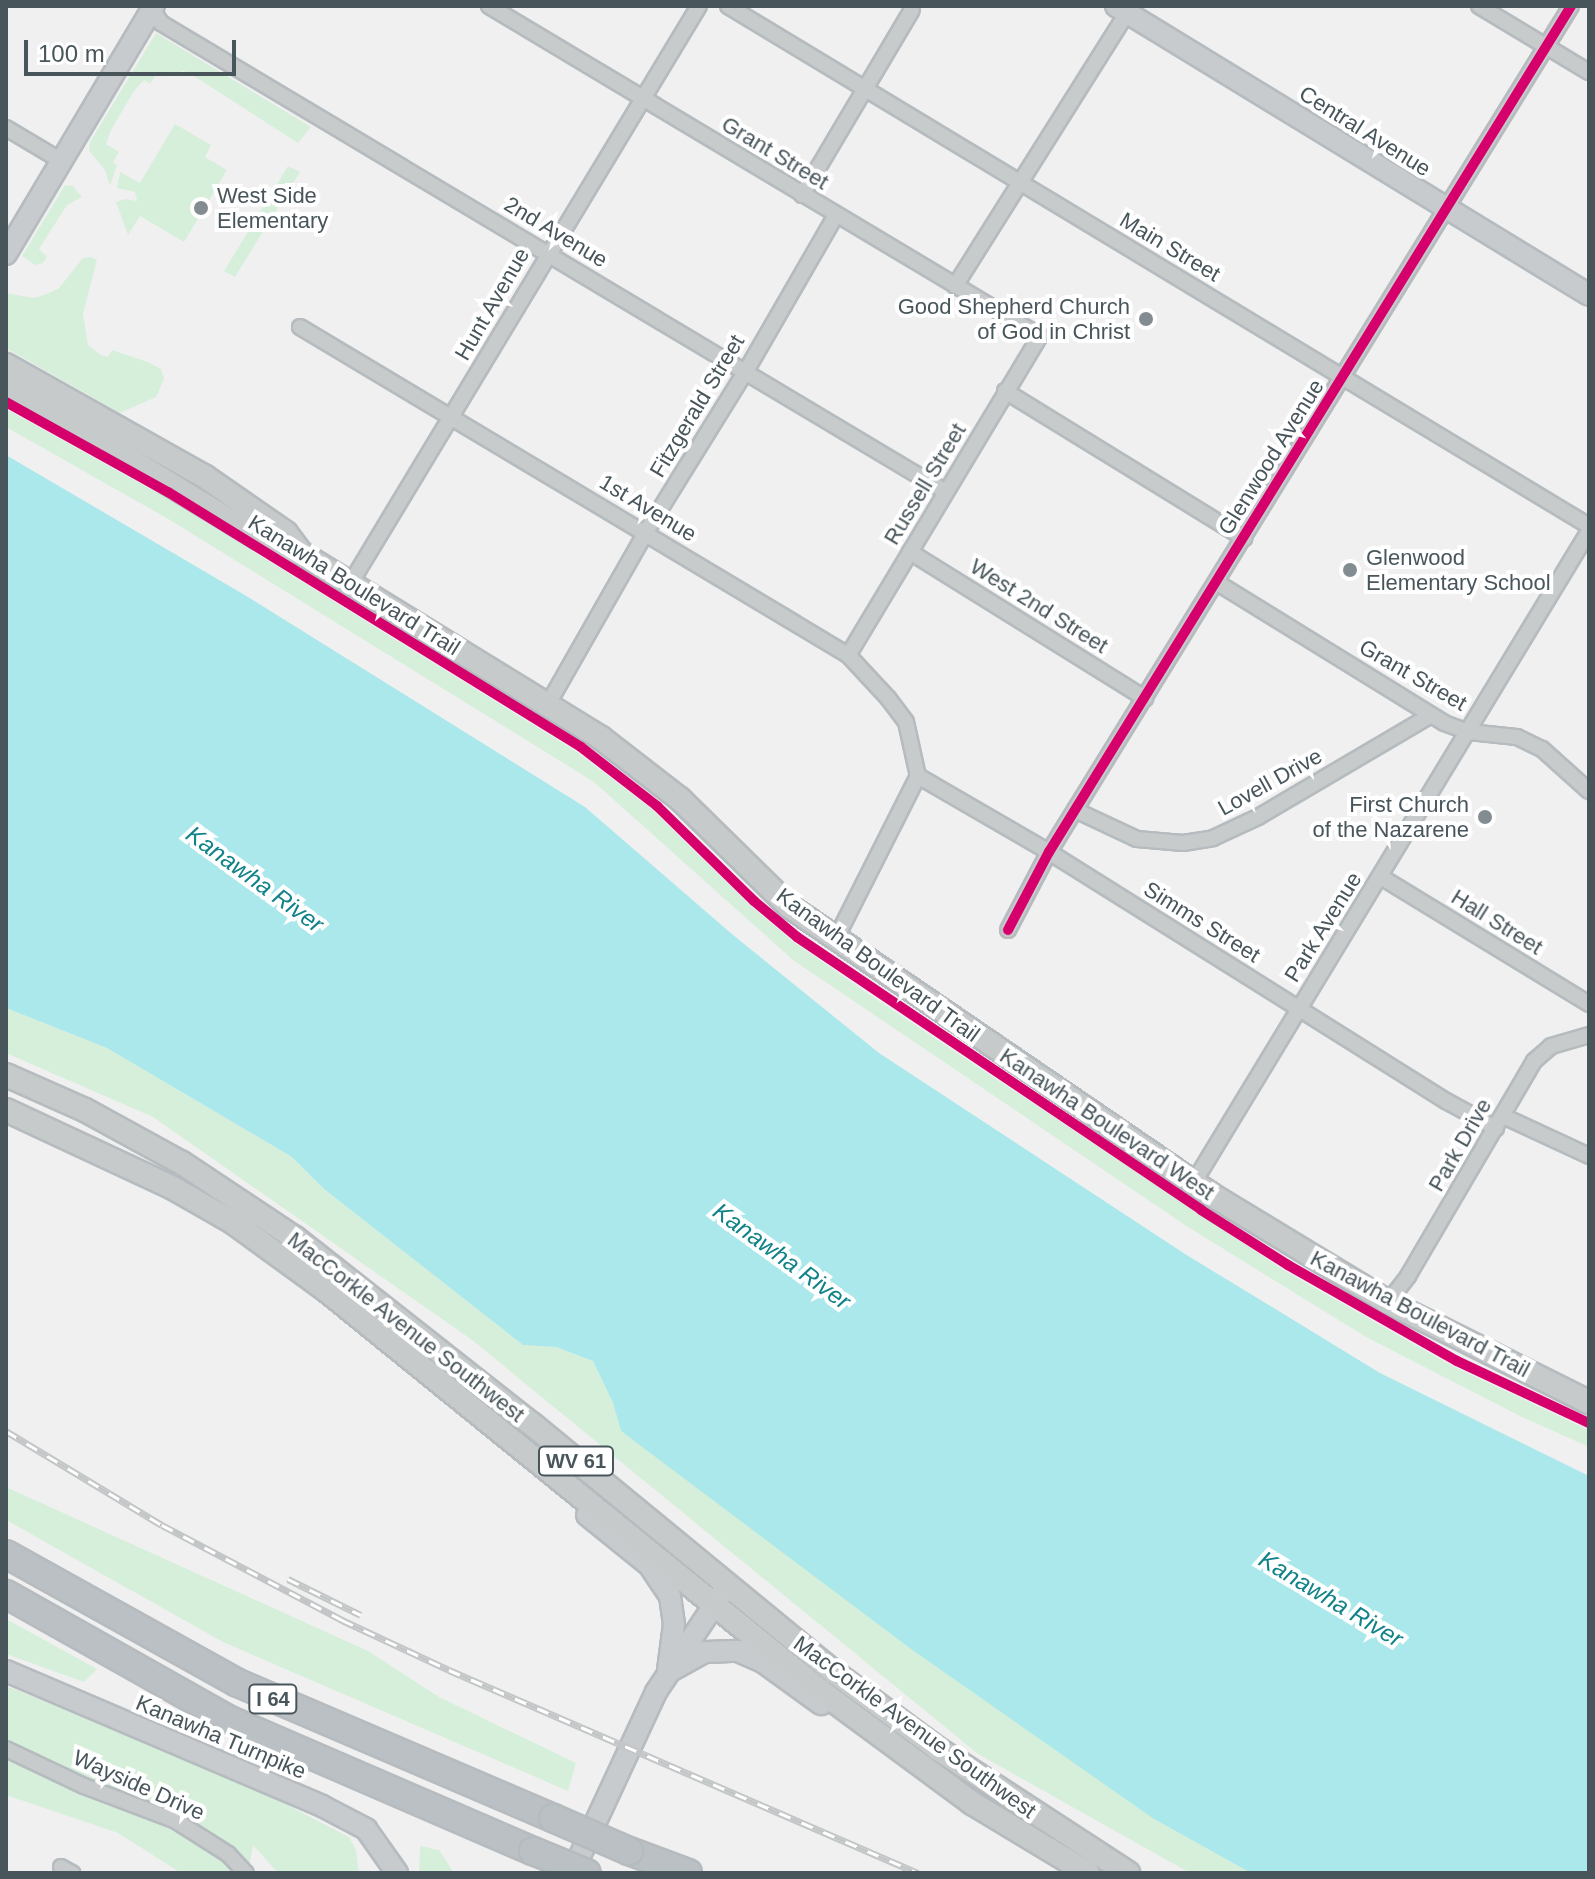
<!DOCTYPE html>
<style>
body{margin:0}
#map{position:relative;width:1595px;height:1879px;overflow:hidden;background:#f1f0f0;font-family:Helvetica,sans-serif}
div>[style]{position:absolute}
.green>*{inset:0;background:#d6efdb}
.water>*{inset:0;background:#abe8eb}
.roads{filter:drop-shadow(2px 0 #b5bbbf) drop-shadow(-2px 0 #b5bbbf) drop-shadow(0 2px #b5bbbf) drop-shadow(0 -2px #b5bbbf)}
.street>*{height:14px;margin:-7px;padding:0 7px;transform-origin:7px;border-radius:7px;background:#c8cbcc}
.secondary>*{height:20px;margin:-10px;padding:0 10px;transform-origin:10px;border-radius:10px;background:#c8cbce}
.primary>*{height:22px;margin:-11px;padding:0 11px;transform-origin:11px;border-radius:11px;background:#c6cacb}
.highway>*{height:26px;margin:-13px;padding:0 13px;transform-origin:13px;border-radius:13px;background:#bbc0c4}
.rail>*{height:7px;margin-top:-3.5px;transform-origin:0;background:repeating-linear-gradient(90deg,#fff 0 12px,#c3c6c7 0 24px);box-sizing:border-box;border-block:2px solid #c3c6c7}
.bridges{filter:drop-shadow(2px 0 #b5bbbf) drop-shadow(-2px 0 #b5bbbf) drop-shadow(0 2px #b5bbbf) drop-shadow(0 -2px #b5bbbf)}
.highway-bridge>*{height:26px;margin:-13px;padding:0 13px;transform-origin:13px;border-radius:13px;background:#bbc0c4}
.cycleway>*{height:10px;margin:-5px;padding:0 5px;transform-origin:5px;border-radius:5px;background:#d6006c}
.dots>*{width:22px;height:22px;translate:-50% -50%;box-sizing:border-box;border:4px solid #fff;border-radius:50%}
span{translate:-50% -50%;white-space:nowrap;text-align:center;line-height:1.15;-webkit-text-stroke:8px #fff;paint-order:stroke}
.shield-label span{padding:2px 6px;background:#fff;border:2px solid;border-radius:6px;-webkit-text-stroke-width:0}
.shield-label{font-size:20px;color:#48565c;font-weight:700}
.street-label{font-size:22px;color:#48565c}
.poi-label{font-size:22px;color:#48565c}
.left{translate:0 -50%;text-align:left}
.right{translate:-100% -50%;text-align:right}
.water-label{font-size:24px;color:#108388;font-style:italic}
.frame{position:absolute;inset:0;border:8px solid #48565c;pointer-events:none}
.scale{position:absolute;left:24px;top:40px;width:212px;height:36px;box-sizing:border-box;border:4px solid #48565c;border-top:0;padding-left:10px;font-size:24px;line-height:28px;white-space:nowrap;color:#48565c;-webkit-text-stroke:6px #fff;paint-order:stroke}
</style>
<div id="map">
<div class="green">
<i style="clip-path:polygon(156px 33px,311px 127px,298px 143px,194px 76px,182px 70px,177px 77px,168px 72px,165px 77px,157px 73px,150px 84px,144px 80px,134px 91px,111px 130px,106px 144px,119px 152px,113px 162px,117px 165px,110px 186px,105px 170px,89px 151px,90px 142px)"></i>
<i style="clip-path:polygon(175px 124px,211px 145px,205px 157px,227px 170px,184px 242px,140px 216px,128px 235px,116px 202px,125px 199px,137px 201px,135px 192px,117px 188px,120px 172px,140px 183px)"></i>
<i style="clip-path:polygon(288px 166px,300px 172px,235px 277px,224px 271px)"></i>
<i style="clip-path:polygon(65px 185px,73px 186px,82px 197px,67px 205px,39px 249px,47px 257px,43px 263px,35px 265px,22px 256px)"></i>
<i style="clip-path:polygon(91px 257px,97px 260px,83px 314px,88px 345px,101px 355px,108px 357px,112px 350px,148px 362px,161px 369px,164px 379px,156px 397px,120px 413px,6px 348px,6px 293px,34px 298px,47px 294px,59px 288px,83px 258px)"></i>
<i style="clip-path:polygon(6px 409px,165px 497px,577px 752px,653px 810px,750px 905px,794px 942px,867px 993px,1285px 1271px,1454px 1367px,1589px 1430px,1589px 1447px,1520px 1416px,1366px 1337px,1188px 1227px,793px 960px,594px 782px,170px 520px,6px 427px)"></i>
<i style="clip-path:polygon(6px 1008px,107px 1048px,292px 1157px,324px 1189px,523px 1345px,556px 1347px,593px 1361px,613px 1403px,621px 1431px,1154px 1819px,1251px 1873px,1190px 1873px,978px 1754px,472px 1340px,153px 1117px,6px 1053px)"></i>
<i style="clip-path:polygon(6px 1487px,368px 1651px,439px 1697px,576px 1763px,568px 1791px,223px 1642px,6px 1520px)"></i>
<i style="clip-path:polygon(6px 1619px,97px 1669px,84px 1682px,6px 1654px)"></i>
<i style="clip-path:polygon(6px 1686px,215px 1768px,349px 1837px,356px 1850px,359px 1873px,278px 1873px,253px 1845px,248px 1873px,181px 1873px,118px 1833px,6px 1795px)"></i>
<i style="clip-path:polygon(420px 1846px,439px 1850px,454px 1873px,419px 1873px)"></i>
</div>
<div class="water">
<i style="clip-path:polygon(6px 455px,243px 594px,585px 807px,733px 935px,879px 1053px,1185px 1254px,1380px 1373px,1589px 1476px,1589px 1873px,1251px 1873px,1154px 1819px,911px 1649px,621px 1431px,613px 1403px,593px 1361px,556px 1347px,523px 1345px,324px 1189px,292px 1157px,107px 1048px,6px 1008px)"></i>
</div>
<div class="roads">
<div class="street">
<i style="left:150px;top:6px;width:20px;rotate:57deg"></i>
<i style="left:161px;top:23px;width:914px;rotate:30.86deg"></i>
<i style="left:489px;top:6px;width:642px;rotate:30.92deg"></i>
<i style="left:1040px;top:336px;width:372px;rotate:121deg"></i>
<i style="left:728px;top:6px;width:1006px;rotate:31.13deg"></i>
<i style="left:1479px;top:6px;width:128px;rotate:31deg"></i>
<i style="left:6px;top:128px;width:66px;rotate:30.8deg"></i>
<i style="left:802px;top:195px;width:215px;rotate:-59.3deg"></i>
<i style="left:955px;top:286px;width:331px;rotate:-57.8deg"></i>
<i style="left:300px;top:327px;width:639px;rotate:30.9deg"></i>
<i style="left:848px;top:655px;width:59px;rotate:47.1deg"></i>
<i style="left:888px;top:698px;width:30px;rotate:53deg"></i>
<i style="left:906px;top:722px;width:55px;rotate:77.5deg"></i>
<i style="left:918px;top:776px;width:184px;rotate:116.8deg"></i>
<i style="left:1005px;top:391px;width:281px;rotate:31.6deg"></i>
<i style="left:910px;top:552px;width:277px;rotate:31.9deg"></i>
<i style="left:1216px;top:582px;width:268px;rotate:31.7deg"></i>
<i style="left:1444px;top:723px;width:27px;rotate:20deg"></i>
<i style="left:1469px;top:732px;width:48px;rotate:5.9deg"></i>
<i style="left:1517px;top:737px;width:28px;rotate:26deg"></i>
<i style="left:1542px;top:749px;width:63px;rotate:41.8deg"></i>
<i style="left:350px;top:584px;width:675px;rotate:-58.88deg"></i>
<i style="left:548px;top:704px;width:198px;rotate:-60.3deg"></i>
<i style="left:646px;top:532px;width:190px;rotate:-58.2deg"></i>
<i style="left:746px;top:371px;width:180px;rotate:-60deg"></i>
<i style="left:918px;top:776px;width:151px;rotate:30.1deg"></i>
<i style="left:1049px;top:852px;width:469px;rotate:32.1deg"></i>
<i style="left:1446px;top:1101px;width:57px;rotate:28.4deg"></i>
<i style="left:1075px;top:810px;width:68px;rotate:25.1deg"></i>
<i style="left:1137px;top:839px;width:46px;rotate:5deg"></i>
<i style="left:1183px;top:843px;width:30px;rotate:-9deg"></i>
<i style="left:1213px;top:838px;width:50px;rotate:-25deg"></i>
<i style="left:1258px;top:817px;width:201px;rotate:-30.5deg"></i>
<i style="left:1381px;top:877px;width:244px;rotate:31.4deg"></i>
<i style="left:1008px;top:930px;width:88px;rotate:-62.3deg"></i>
<i style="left:1049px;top:852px;width:994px;rotate:-58.32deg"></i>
<i style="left:1503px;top:1116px;width:95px;rotate:24.9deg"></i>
<i style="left:1194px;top:1182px;width:761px;rotate:-58.75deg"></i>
<i style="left:1388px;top:1302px;width:33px;rotate:-52deg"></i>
<i style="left:1408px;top:1276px;width:249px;rotate:-59.6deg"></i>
<i style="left:1534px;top:1061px;width:23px;rotate:-41deg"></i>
<i style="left:1551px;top:1046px;width:40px;rotate:-16deg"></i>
<i style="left:6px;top:1749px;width:86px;rotate:25.4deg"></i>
<i style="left:84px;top:1786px;width:98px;rotate:20.8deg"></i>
<i style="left:176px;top:1821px;width:62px;rotate:32.4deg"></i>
<i style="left:228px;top:1854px;width:26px;rotate:47deg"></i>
<i style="left:61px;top:1867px;width:13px;rotate:29deg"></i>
</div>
<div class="secondary">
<i style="left:1116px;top:6px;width:554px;rotate:31.42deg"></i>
<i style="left:6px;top:254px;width:289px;rotate:-59.2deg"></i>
<i style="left:587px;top:1515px;width:80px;rotate:38.9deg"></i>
<i style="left:649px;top:1565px;width:37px;rotate:56deg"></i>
<i style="left:670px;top:1596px;width:28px;rotate:82deg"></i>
<i style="left:674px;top:1624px;width:46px;rotate:97.4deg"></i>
<i style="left:674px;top:1669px;width:35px;rotate:-29deg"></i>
<i style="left:705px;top:1652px;width:33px;rotate:-2deg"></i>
<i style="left:738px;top:1651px;width:27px;rotate:24deg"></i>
<i style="left:763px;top:1662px;width:72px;rotate:35.9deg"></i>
<i style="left:6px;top:1671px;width:344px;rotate:23.1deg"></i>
<i style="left:322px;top:1806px;width:50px;rotate:27.6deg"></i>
<i style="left:366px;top:1829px;width:54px;rotate:54.8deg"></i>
<i style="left:572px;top:1873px;width:200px;rotate:-65.1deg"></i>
<i style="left:656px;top:1692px;width:119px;rotate:-56.3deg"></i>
</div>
<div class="primary">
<i style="left:6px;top:365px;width:227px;rotate:29.3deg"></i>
<i style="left:204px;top:476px;width:100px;rotate:34.8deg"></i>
<i style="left:286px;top:533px;width:26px;rotate:53deg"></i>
<i style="left:6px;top:384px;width:295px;rotate:31.4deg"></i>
<i style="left:258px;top:538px;width:47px;rotate:20deg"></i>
<i style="left:302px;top:554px;width:351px;rotate:31.6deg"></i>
<i style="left:601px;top:738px;width:100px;rotate:37.7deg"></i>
<i style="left:680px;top:799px;width:153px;rotate:44.5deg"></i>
<i style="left:789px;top:906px;width:512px;rotate:34.34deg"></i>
<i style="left:1212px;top:1195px;width:206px;rotate:31.3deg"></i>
<i style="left:1388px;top:1302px;width:225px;rotate:26.5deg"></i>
<i style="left:6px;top:1075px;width:86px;rotate:23.9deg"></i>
<i style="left:85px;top:1110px;width:111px;rotate:28.7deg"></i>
<i style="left:182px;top:1163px;width:136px;rotate:33.6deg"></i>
<i style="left:295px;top:1238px;width:303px;rotate:38.2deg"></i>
<i style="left:533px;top:1425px;width:391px;rotate:39.4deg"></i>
<i style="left:835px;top:1673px;width:128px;rotate:36.4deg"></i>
<i style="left:938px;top:1749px;width:227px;rotate:33.1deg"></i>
<i style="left:6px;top:1110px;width:184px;rotate:25deg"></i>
<i style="left:173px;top:1188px;width:70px;rotate:29.8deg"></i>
<i style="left:234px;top:1223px;width:114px;rotate:36.1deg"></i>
<i style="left:326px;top:1290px;width:645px;rotate:39.02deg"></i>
<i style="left:827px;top:1696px;width:180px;rotate:36.4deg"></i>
<i style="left:972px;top:1803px;width:135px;rotate:31.1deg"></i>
</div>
<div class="highway">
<i style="left:6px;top:1554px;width:265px;rotate:29.1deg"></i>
<i style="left:238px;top:1683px;width:343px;rotate:23.2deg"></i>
<i style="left:6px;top:1594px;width:257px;rotate:29.4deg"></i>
<i style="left:230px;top:1720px;width:330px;rotate:23.4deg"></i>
<i style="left:629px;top:1851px;width:63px;rotate:20.4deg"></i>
</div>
</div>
<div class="rail">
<i style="left:6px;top:1431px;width:182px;rotate:31.1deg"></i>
<i style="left:162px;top:1525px;width:204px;rotate:27.8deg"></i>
<i style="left:342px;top:1620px;width:118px;rotate:25deg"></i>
<i style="left:449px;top:1670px;width:511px;rotate:23.4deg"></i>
<i style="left:288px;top:1579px;width:81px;rotate:26.3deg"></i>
</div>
<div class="bridges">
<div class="highway-bridge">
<i style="left:553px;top:1818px;width:83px;rotate:23.5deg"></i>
<i style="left:533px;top:1851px;width:58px;rotate:22.2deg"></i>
</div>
</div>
<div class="cycleway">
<i style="left:6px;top:402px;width:185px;rotate:29.1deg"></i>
<i style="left:168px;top:492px;width:485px;rotate:31.7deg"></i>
<i style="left:581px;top:747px;width:96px;rotate:37.8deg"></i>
<i style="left:657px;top:806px;width:136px;rotate:44.4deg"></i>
<i style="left:754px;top:901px;width:56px;rotate:39.9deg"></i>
<i style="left:797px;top:937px;width:488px;rotate:34deg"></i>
<i style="left:1201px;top:1210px;width:103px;rotate:32.3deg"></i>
<i style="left:1288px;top:1265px;width:194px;rotate:29.6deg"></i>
<i style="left:1457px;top:1361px;width:146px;rotate:25.2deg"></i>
<i style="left:1008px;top:930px;width:88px;rotate:-62.3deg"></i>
<i style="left:1049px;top:852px;width:994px;rotate:-58.32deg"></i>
</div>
<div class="dots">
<i style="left:201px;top:208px;background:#838c90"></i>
<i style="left:1146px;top:319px;background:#838c90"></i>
<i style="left:1350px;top:570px;background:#838c90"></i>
<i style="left:1485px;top:817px;background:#838c90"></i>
</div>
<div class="shield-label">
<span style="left:576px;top:1461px">WV 61</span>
<span style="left:273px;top:1699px">I 64</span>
</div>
<div class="street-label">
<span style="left:1365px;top:131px;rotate:32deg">Central Avenue</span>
<span style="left:775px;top:153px;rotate:31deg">Grant Street</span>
<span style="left:556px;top:232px;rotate:31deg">2nd Avenue</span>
<span style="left:1170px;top:247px;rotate:31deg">Main Street</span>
<span style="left:492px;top:304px;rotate:-60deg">Hunt Avenue</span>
<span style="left:697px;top:406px;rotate:-59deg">Fitzgerald Street</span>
<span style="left:1271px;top:457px;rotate:-58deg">Glenwood Avenue</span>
<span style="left:925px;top:484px;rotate:-59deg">Russell Street</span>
<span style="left:648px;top:508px;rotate:31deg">1st Avenue</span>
<span style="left:354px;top:585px;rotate:32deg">Kanawha Boulevard Trail</span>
<span style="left:1039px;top:606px;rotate:32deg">West 2nd Street</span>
<span style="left:1413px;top:675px;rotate:30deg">Grant Street</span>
<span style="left:1270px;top:782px;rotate:-29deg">Lovell Drive</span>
<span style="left:1202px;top:922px;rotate:32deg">Simms Street</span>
<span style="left:1497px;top:922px;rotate:32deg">Hall Street</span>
<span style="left:1323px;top:927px;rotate:-58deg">Park Avenue</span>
<span style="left:878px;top:965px;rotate:36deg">Kanawha Boulevard Trail</span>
<span style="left:1107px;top:1124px;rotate:34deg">Kanawha Boulevard West</span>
<span style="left:1460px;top:1145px;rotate:-60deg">Park Drive</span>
<span style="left:1420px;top:1314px;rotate:28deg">Kanawha Boulevard Trail</span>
<span style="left:406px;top:1327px;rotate:38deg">MacCorkle Avenue Southwest</span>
<span style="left:915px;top:1727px;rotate:36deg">MacCorkle Avenue Southwest</span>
<span style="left:221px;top:1737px;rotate:23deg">Kanawha Turnpike</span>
<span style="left:139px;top:1785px;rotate:24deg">Wayside Drive</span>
</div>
<div class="poi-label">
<span class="left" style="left:217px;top:208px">West Side<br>Elementary</span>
<span class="right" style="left:1130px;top:319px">Good Shepherd Church<br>of God in Christ</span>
<span class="left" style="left:1366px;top:570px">Glenwood<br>Elementary School</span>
<span class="right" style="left:1469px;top:817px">First Church<br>of the Nazarene</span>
</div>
<div class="water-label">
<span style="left:255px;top:879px;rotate:36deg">Kanawha River</span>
<span style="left:782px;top:1256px;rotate:36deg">Kanawha River</span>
<span style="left:1331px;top:1599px;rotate:31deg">Kanawha River</span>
</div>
<div class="frame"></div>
<div class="scale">100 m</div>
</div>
